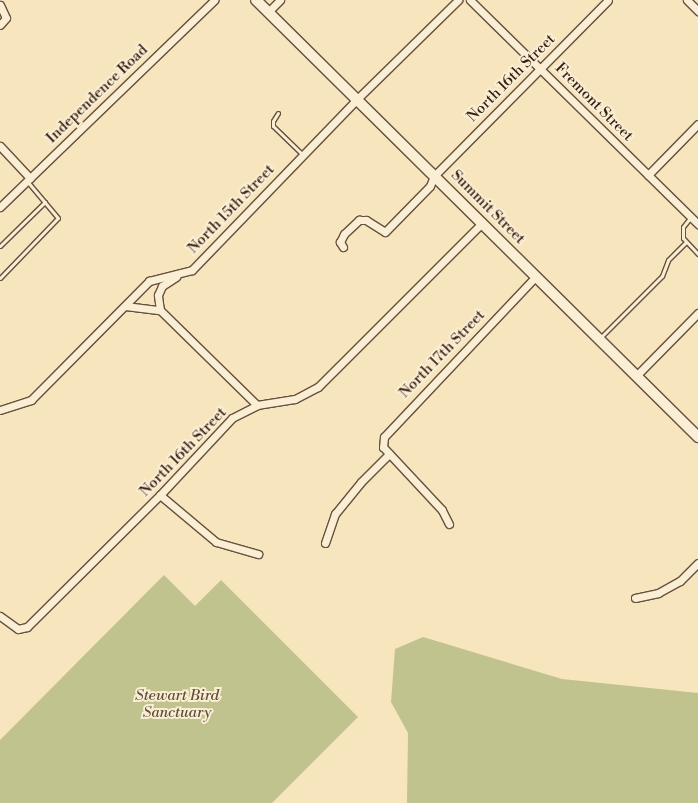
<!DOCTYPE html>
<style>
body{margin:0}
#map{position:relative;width:698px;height:803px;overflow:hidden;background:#f7e5bd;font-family:"Libre Bodoni",serif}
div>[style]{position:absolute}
.green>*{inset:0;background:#c0c38e}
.roads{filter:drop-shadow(1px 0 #67503e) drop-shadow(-1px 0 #67503e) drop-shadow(0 1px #67503e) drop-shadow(0 -1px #67503e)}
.lane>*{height:3px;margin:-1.5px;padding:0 1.5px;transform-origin:1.5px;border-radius:1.5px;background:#faeed4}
.street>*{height:7px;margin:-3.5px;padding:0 3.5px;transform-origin:3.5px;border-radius:3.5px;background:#faeed4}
.secondary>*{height:10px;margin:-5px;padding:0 5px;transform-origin:5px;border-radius:5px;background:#faeed4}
span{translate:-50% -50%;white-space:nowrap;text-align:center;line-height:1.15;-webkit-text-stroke:4px #faeed4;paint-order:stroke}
.street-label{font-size:15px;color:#371f14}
.park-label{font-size:15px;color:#605039;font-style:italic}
</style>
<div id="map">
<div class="green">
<i style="clip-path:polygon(164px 575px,195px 606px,221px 580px,358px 717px,272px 803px,0 803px,0 740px)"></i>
<i style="clip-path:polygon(423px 637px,562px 679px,698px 693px,698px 803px,407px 803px,408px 733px,391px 702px,395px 649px)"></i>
</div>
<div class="roads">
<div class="lane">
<i style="left:278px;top:113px;width:9px;rotate:122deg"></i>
<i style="left:273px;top:121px;width:5px;rotate:90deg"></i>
<i style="left:273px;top:126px;width:40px;rotate:44deg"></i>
<i style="left:690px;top:218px;width:11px;rotate:128deg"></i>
<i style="left:683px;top:227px;width:11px;rotate:90deg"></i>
<i style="left:683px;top:238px;width:22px;rotate:47deg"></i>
<i style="left:0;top:246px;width:63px;rotate:-44.4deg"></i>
<i style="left:0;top:278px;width:83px;rotate:-46deg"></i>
<i style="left:58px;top:218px;width:48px;rotate:-130deg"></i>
<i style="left:600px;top:338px;width:88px;rotate:-45deg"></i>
<i style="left:662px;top:276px;width:17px;rotate:-69deg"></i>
<i style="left:668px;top:260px;width:25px;rotate:-45deg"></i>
</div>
<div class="street">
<i style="left:470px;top:0;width:320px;rotate:44.5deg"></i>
<i style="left:687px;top:0;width:16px;rotate:45deg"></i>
<i style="left:0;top:5px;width:14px;rotate:65deg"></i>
<i style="left:6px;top:18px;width:9px;rotate:131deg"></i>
<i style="left:268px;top:12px;width:17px;rotate:-45deg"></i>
<i style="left:0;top:146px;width:44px;rotate:46.8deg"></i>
<i style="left:648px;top:175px;width:71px;rotate:-45.6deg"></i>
<i style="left:0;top:207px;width:298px;rotate:-44deg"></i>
<i style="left:343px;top:247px;width:6px;rotate:-121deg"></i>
<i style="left:340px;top:242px;width:9px;rotate:-63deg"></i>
<i style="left:344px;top:234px;width:21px;rotate:-43deg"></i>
<i style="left:359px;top:220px;width:7px"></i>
<i style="left:366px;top:220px;width:22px;rotate:32deg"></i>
<i style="left:385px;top:232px;width:64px;rotate:-45.6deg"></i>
<i style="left:430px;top:186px;width:11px;rotate:-68deg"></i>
<i style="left:434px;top:176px;width:247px;rotate:-45.3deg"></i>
<i style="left:125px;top:306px;width:35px;rotate:7deg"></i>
<i style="left:160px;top:310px;width:136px;rotate:44.4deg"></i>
<i style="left:160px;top:310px;width:15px;rotate:-98deg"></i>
<i style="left:158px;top:295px;width:10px;rotate:-66deg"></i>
<i style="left:162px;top:286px;width:17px;rotate:-33deg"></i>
<i style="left:637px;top:375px;width:87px;rotate:-45.5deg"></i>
<i style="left:0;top:410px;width:33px;rotate:-18deg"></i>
<i style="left:31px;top:400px;width:168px;rotate:-45.2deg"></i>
<i style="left:149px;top:281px;width:44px;rotate:-14.3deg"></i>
<i style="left:192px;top:270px;width:236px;rotate:-46deg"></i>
<i style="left:356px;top:100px;width:143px;rotate:-44.4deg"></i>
<i style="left:160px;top:495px;width:73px;rotate:40deg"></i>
<i style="left:216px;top:542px;width:44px;rotate:15.9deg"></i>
<i style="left:449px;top:524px;width:16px;rotate:-117deg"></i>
<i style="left:442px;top:510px;width:86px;rotate:-133.1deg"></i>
<i style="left:383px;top:447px;width:10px;rotate:-84deg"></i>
<i style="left:384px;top:437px;width:221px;rotate:-46.6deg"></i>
<i style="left:325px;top:543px;width:31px;rotate:-71deg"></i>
<i style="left:335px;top:514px;width:41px;rotate:-50.9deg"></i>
<i style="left:361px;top:482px;width:40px;rotate:-45deg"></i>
<i style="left:635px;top:598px;width:24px;rotate:-12deg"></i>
<i style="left:658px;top:593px;width:25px;rotate:-29deg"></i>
<i style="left:680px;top:581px;width:25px;rotate:-45deg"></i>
<i style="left:0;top:616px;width:22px;rotate:36deg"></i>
<i style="left:18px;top:629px;width:9px;rotate:-13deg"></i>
<i style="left:27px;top:627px;width:187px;rotate:-44.8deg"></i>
<i style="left:160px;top:495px;width:105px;rotate:-46.9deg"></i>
<i style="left:232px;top:418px;width:28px;rotate:-27deg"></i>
<i style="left:257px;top:405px;width:38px;rotate:-9deg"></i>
<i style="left:295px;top:399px;width:26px;rotate:-28deg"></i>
<i style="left:318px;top:387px;width:232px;rotate:-45deg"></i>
</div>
<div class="secondary">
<i style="left:256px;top:0;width:622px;rotate:44.67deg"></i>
</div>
</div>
<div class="street-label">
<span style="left:511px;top:78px;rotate:-45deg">North 16th Street</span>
<span style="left:97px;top:94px;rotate:-44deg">Independence Road</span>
<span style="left:594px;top:102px;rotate:45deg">Fremont Street</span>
<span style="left:488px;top:207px;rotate:45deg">Summit Street</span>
<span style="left:231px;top:209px;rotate:-46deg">North 15th Street</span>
<span style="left:442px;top:354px;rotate:-46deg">North 17th Street</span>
<span style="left:183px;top:452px;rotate:-46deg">North 16th Street</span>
</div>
<div class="park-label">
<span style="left:177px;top:704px">Stewart Bird<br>Sanctuary</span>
</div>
</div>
